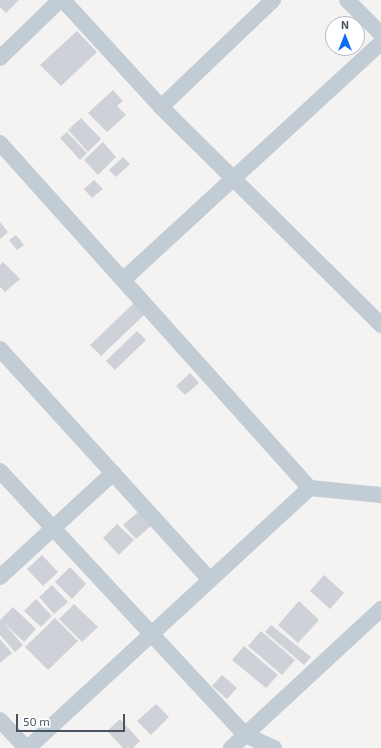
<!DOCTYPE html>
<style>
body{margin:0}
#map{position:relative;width:381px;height:748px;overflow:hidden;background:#f5f2f2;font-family:"Exo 2",sans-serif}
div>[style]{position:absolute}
.building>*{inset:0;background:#ced1d7}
.minor>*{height:16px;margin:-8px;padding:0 8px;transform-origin:8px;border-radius:8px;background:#c2ccd4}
span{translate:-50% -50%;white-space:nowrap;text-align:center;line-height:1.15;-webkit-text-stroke:3.5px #fff;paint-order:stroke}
.north{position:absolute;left:325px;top:16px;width:40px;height:40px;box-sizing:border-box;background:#fff;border:1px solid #b6bbc0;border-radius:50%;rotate:0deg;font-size:11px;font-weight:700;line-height:16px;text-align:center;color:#485561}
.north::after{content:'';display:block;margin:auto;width:14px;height:18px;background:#0d6af3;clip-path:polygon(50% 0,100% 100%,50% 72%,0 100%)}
.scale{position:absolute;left:16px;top:714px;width:109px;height:18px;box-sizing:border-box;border:2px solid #485561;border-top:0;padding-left:5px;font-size:12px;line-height:14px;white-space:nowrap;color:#485561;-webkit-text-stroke:3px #fff;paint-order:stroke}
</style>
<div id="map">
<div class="building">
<i style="clip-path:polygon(0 0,19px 0,6px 13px,0 7px)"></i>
<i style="clip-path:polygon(77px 31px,97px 52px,61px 86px,40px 65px)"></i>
<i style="clip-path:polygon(113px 90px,123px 101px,117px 106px,126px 115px,107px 132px,88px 113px)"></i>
<i style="clip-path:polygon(81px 118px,101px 139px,88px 152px,68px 130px)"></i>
<i style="clip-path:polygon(67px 132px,87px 153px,80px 160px,60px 138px)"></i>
<i style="clip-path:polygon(103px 142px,116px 157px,98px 175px,84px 160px)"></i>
<i style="clip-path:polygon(123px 157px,130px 164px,116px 177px,109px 170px)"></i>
<i style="clip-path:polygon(94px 180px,103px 189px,92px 198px,84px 189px)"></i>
<i style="clip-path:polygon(0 222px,8px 232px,0 239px)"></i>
<i style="clip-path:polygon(16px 235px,24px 245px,17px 250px,9px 240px)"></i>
<i style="clip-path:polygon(3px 262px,20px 279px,5px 292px,0 287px,0 265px)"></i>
<i style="clip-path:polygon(134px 303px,145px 314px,101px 356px,90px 345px)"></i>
<i style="clip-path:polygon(137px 331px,146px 340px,115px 370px,106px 361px)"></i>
<i style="clip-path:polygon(190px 373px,199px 383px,185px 395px,176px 386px)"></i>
<i style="clip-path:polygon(138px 512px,151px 526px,136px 539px,123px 525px)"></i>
<i style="clip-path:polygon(117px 524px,134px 540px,119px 555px,103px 538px)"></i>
<i style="clip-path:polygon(42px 555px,58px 572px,43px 586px,27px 569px)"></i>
<i style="clip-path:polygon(70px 567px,86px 584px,72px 599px,55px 582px)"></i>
<i style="clip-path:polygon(324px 575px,344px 593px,330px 609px,310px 591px)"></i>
<i style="clip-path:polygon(52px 585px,68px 602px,54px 614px,39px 597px)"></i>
<i style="clip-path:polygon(36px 599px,52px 616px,41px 627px,24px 611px)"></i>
<i style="clip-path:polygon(299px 601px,319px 620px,298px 643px,278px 625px)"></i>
<i style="clip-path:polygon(74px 604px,98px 627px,82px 642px,59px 619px)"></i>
<i style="clip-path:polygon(13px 607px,36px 629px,24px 642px,3px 622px,23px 645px,15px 652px,0 635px,0 620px)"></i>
<i style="clip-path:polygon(55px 618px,78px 641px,48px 670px,25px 647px)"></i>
<i style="clip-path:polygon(271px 625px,311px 657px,304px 665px,265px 632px)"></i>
<i style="clip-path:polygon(261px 631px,295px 660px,282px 675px,248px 646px)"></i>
<i style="clip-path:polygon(0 639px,12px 653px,0 663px)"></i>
<i style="clip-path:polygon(244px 646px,278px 675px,266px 688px,232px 660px)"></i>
<i style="clip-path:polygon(222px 675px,237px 688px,227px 699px,212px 686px)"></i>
<i style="clip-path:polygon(156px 704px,169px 717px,151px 735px,137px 721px)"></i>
<i style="clip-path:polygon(120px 719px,140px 741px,133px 748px,123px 748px,107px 731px)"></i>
</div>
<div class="minor">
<i style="left:63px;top:0;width:145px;rotate:47.5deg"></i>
<i style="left:161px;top:107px;width:310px;rotate:44.7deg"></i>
<i style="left:347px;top:0;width:48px;rotate:45deg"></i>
<i style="left:0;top:58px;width:83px;rotate:-44deg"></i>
<i style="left:161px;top:107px;width:155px;rotate:-43.7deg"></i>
<i style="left:0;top:143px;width:464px;rotate:48.1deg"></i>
<i style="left:310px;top:488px;width:71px;rotate:5.6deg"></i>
<i style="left:123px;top:280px;width:350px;rotate:-42.6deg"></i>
<i style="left:0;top:349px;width:312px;rotate:47.7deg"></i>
<i style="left:0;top:471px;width:360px;rotate:47.1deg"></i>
<i style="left:245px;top:735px;width:32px;rotate:24deg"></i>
<i style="left:0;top:577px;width:154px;rotate:-42.6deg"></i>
<i style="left:0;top:720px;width:38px;rotate:47deg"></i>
<i style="left:28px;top:748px;width:384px;rotate:-42.7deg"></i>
<i style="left:231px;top:748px;width:205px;rotate:-42.8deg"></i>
</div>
<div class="north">N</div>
<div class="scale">50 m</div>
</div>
